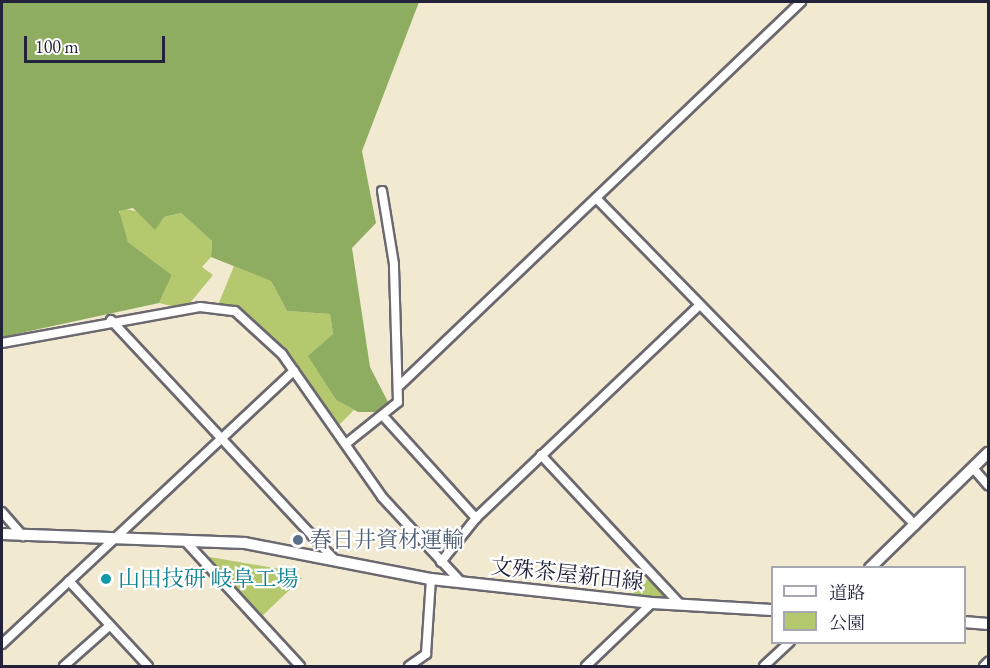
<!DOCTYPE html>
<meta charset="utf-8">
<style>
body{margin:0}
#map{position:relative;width:990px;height:668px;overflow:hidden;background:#f2e9d1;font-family:"EB Garamond","Noto Serif JP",serif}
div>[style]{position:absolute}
.green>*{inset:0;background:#b4c96d}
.forest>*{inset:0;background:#8fad60}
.roads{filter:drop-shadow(2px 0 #6b6870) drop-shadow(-2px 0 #6b6870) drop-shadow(0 2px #6b6870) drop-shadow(0 -2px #6b6870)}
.street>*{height:8px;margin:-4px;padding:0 4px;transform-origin:4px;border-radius:4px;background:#fff}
.secondary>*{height:10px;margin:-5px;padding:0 5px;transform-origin:5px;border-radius:5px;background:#fff}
.dots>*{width:16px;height:16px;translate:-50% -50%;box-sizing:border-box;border:3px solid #fff;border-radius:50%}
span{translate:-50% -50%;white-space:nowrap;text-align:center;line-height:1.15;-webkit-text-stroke:4.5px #fff;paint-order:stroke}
.service-label{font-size:22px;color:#4e5e75}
.left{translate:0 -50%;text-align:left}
.street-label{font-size:22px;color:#22223b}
.culture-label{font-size:22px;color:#0d838f}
.frame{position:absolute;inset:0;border:3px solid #22223b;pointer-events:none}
.legend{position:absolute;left:771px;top:566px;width:195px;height:78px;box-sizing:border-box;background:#fff;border:2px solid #a7a7b1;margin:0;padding:8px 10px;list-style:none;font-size:18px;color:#22223b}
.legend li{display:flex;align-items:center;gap:12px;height:30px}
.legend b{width:30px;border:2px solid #a7a7b1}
.scale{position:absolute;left:24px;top:36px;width:141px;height:27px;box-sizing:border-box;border:3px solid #22223b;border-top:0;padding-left:8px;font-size:18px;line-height:21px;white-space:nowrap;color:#22223b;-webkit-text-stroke:4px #fff;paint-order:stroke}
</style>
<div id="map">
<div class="green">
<i style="clip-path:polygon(121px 208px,164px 217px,181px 213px,212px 241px,211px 257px,202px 267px,213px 275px,185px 309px,159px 303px,172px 275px,128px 242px,118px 218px)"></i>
<i style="clip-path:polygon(234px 266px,271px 281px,287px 311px,330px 314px,333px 334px,309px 356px,336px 400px,354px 410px,339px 425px,261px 326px,237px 308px,218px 305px)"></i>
<i style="clip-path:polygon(204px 556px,286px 570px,302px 578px,260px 618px)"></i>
<i style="clip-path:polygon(650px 577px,668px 595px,663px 600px,629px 597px)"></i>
</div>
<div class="forest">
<i style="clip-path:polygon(2px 2px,419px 2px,362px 151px,376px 223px,352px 248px,370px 367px,388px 402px,378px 412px,358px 412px,336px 400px,308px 356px,333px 334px,330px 314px,287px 311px,271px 281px,211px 257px,212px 241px,181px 213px,164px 217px,155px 230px,133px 208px,119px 211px,128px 242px,172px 275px,159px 303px,2px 337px)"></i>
</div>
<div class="roads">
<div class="street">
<i style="left:596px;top:198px;width:457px;rotate:45.7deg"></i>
<i style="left:111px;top:320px;width:328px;rotate:47deg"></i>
<i style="left:2px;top:343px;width:201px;rotate:-10.3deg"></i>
<i style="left:200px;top:307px;width:35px;rotate:7deg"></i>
<i style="left:235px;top:311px;width:64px;rotate:42.5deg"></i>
<i style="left:282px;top:354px;width:174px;rotate:55deg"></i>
<i style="left:382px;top:497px;width:116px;rotate:47.1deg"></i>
<i style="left:399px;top:386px;width:556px;rotate:-43.69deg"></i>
<i style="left:384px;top:417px;width:137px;rotate:47.7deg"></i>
<i style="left:347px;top:443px;width:65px;rotate:-38.8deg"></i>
<i style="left:398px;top:402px;width:138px;rotate:-91.7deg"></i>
<i style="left:394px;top:264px;width:74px;rotate:-99.3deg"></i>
<i style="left:541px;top:455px;width:205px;rotate:47deg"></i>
<i style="left:973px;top:468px;width:23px;rotate:49deg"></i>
<i style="left:2px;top:512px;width:32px;rotate:49deg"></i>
<i style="left:187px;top:543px;width:167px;rotate:47.4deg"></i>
<i style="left:441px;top:562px;width:56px;rotate:-51.5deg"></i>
<i style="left:476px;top:518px;width:309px;rotate:-43.6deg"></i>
<i style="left:69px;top:581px;width:116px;rotate:47.1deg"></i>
<i style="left:2px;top:644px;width:400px;rotate:-43.1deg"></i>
<i style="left:64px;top:666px;width:60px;rotate:-41.6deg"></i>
<i style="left:409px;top:666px;width:21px;rotate:-35deg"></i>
<i style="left:426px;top:654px;width:75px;rotate:-86.2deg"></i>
<i style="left:586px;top:666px;width:91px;rotate:-43.7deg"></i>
<i style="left:764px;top:666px;width:35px;rotate:-43deg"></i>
<i style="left:984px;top:666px;width:6px;rotate:-45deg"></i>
</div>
<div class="secondary">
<i style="left:2px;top:534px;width:243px;rotate:2.1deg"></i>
<i style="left:245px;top:543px;width:189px;rotate:11deg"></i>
<i style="left:431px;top:579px;width:222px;rotate:6.2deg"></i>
<i style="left:652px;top:603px;width:120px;rotate:3.3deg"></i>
<i style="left:870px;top:568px;width:165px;rotate:-44.3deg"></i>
<i style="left:964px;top:622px;width:24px;rotate:5deg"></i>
</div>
</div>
<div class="dots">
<i style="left:298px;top:540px;background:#5c6f8a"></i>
<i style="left:106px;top:579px;background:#0f9aa8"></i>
</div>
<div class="service-label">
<span class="left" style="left:310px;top:540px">春日井資材運輸</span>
</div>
<div class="street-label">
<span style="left:567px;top:574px;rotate:6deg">文殊茶屋新田線</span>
</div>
<div class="culture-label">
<span class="left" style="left:118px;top:579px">山田技研 岐阜工場</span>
</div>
<div class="frame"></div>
<ul class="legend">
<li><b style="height:8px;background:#fff"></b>道路</li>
<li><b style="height:16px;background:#b4c96d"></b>公園</li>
</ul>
<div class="scale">100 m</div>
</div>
